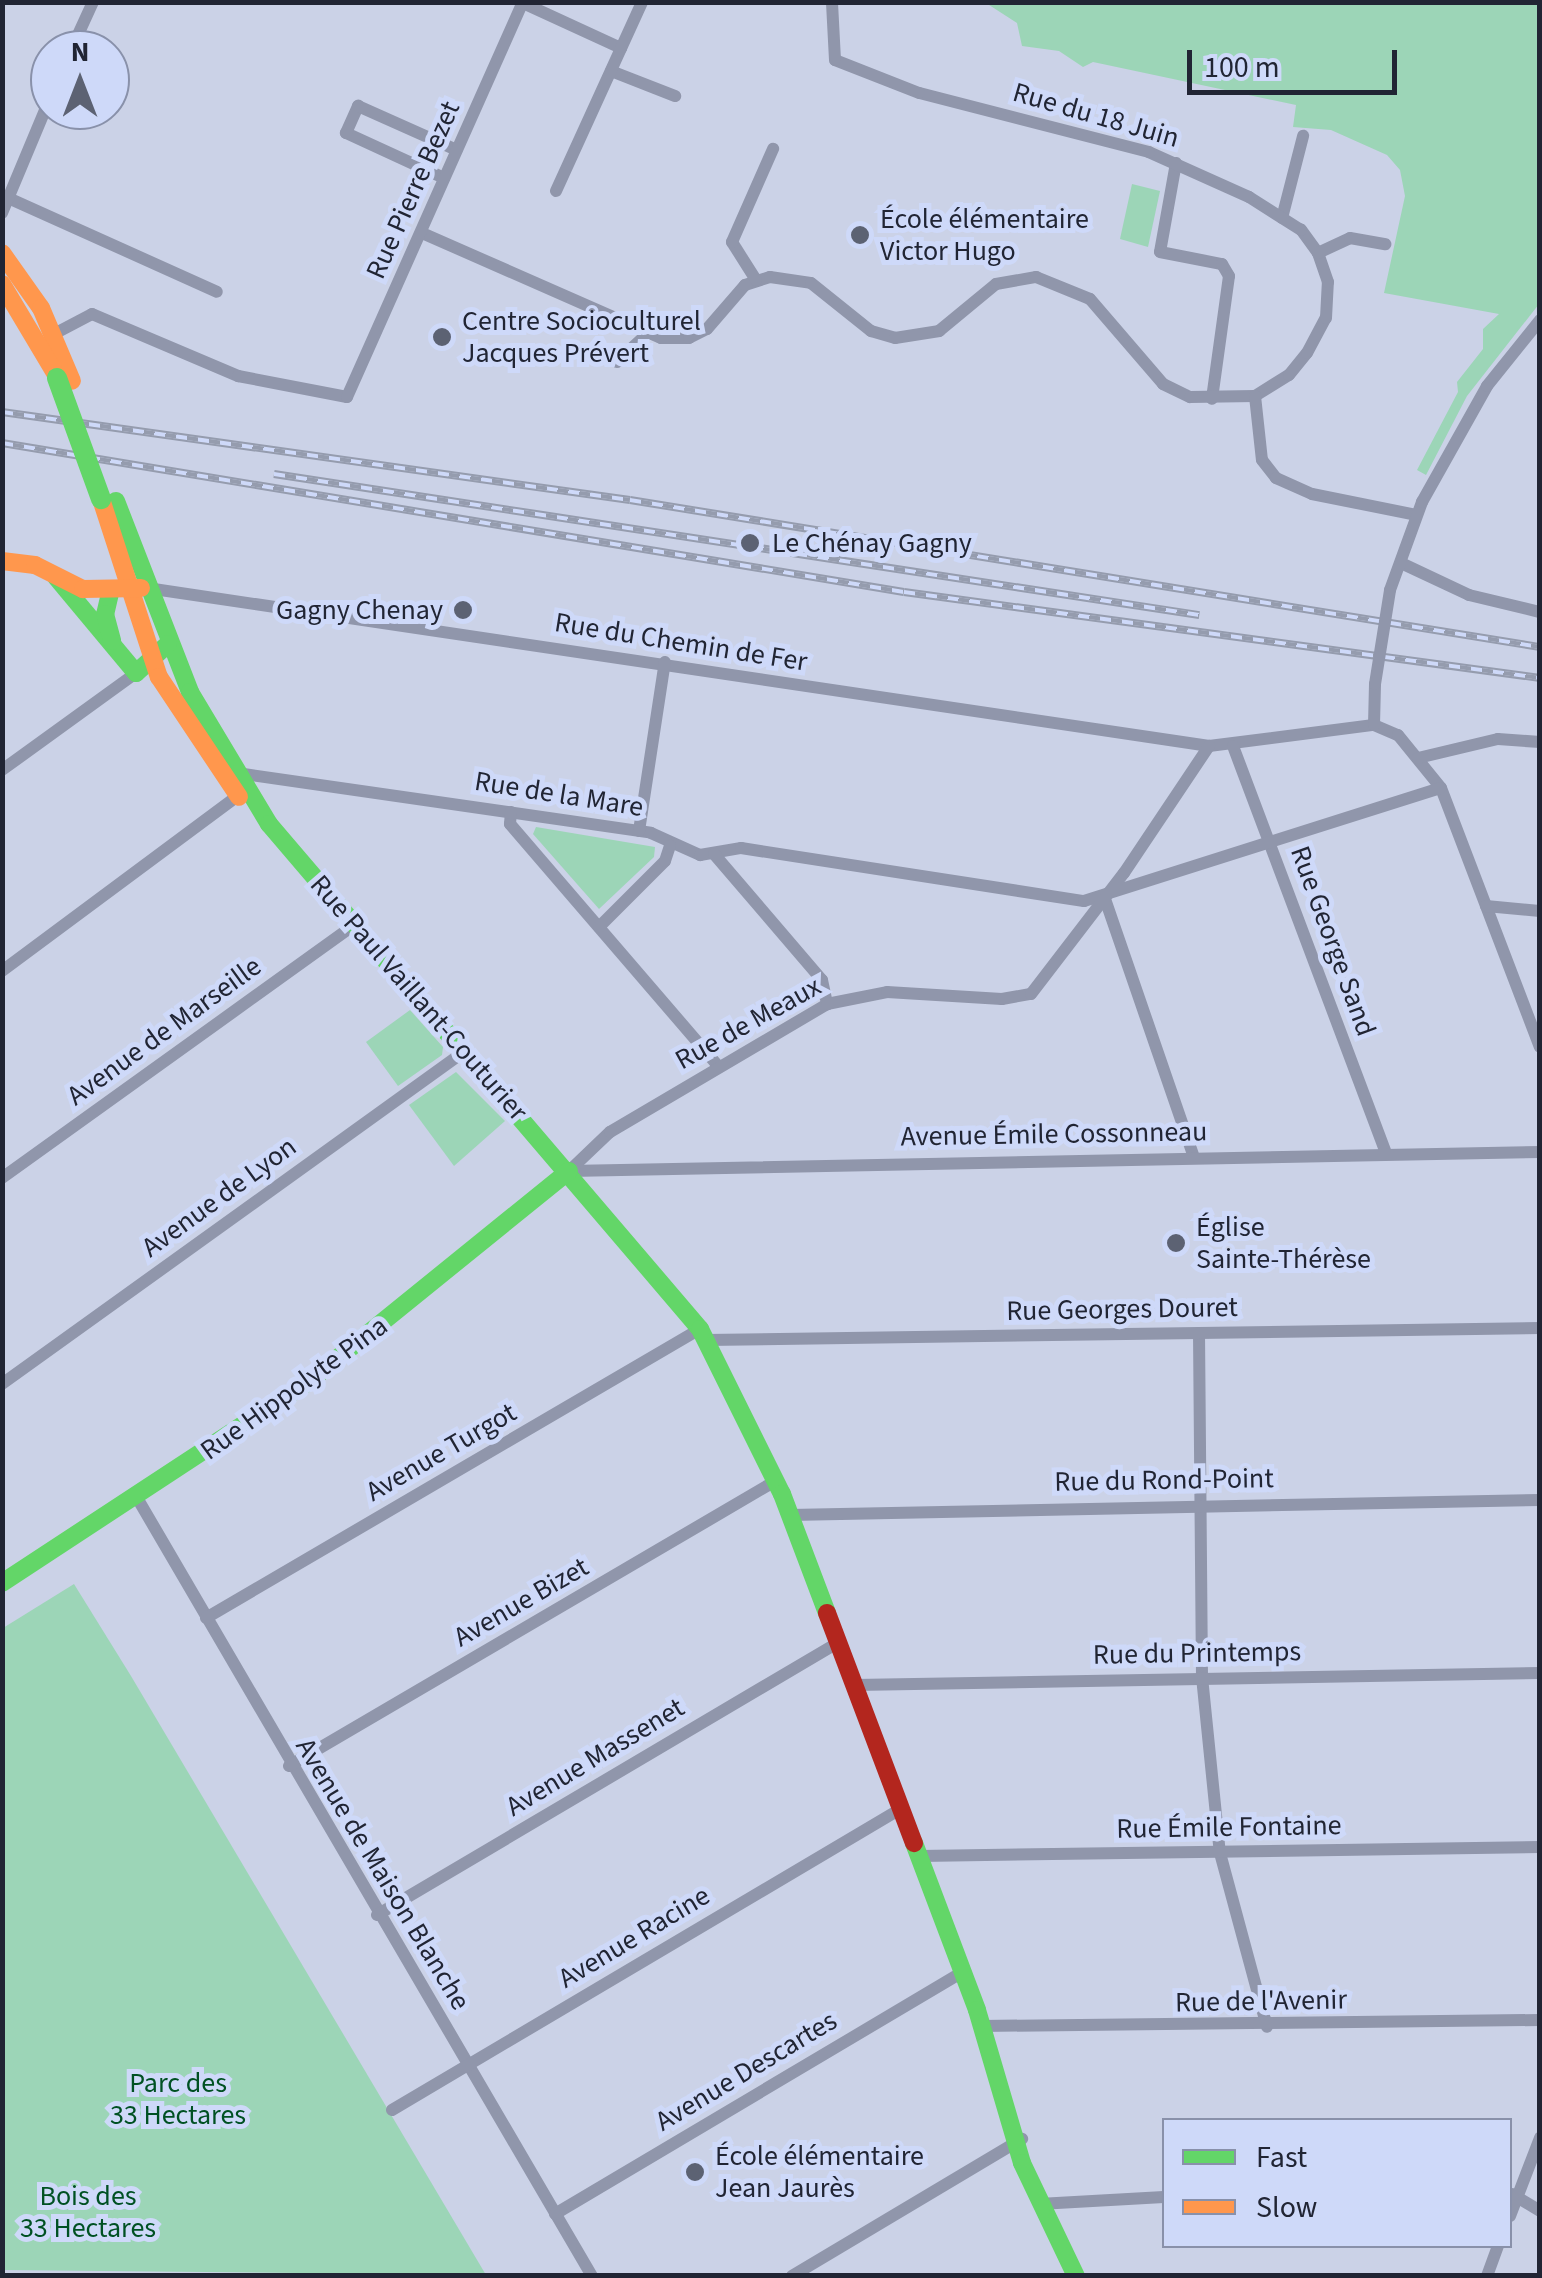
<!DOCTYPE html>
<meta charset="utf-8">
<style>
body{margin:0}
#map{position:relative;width:1542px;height:2278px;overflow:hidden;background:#cbd2e7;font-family:"Source Sans 3",sans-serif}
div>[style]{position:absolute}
.green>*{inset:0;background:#9cd5b7}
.street>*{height:12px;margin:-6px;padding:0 6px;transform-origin:6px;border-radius:6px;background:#9096ab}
.fast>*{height:18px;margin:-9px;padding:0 9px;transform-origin:9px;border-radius:9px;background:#63d668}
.slow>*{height:18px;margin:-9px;padding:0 9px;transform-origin:9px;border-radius:9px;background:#ff974d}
.jam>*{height:18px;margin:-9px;padding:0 9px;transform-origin:9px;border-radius:9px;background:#b3261e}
.rail>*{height:8px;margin-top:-4px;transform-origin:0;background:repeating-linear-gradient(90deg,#ced9f9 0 11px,#959cae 0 22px);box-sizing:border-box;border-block:2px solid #959cae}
.street-bridge>*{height:12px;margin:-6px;padding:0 6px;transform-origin:6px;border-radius:6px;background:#9096ab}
.fast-bridge>*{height:20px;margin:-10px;padding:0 10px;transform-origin:10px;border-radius:10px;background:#63d668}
.dots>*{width:28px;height:28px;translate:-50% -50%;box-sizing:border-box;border:5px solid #ced9f9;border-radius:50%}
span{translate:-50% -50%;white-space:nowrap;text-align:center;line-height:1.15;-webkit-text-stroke:10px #ced9f9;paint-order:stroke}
.street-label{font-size:28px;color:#212534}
.poi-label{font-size:28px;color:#212534}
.left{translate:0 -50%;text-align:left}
.right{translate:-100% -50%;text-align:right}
.park-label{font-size:28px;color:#005123}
.frame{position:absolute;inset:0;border:5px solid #212534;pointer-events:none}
.legend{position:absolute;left:1162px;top:2118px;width:350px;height:130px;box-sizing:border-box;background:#ced9f9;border:2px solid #8991aa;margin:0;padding:12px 18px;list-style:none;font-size:30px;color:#212534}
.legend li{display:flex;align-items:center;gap:20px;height:50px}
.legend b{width:50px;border:2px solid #8991aa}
.north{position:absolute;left:30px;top:30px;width:100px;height:100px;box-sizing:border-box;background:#ced9f9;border:2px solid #8991aa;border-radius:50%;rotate:0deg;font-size:28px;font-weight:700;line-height:40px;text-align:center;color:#212534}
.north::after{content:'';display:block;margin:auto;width:35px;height:45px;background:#5c6273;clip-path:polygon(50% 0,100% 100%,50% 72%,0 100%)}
.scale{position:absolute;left:1187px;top:50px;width:210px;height:45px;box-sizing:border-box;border:5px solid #212534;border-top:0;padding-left:12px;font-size:30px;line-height:35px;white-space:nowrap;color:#212534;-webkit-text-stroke:8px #ced9f9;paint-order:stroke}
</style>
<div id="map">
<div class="green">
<i style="clip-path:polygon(986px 3px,1539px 3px,1539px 304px,1467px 396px,1426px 475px,1417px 470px,1458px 392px,1457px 382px,1483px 349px,1483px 329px,1499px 314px,1384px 293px,1405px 196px,1400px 170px,1387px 155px,1331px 130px,1293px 127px,1296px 105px,1093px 62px,1083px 67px,1059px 51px,1022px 46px,1017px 23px)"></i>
<i style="clip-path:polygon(1132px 184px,1160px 191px,1148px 247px,1120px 239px)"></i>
<i style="clip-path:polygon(536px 827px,655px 847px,654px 857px,599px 909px,533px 834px)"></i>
<i style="clip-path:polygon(410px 1010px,443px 1047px,442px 1055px,398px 1086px,366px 1042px)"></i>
<i style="clip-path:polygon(456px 1072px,505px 1121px,454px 1166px,409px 1105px)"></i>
<i style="clip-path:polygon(74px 1584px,131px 1676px,486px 2275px,3px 2270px,3px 1628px)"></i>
</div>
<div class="street">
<i style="left:523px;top:3px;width:108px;rotate:24.7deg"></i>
<i style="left:71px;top:50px;width:53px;rotate:-65.4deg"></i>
<i style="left:611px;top:71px;width:69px;rotate:21.3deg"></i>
<i style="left:1176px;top:163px;width:90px;rotate:100.2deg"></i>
<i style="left:1160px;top:252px;width:63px;rotate:11deg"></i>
<i style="left:1222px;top:264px;width:14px;rotate:60deg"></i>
<i style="left:1229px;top:276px;width:124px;rotate:97.9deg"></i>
<i style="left:444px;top:178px;width:108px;rotate:-155.3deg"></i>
<i style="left:346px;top:133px;width:30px;rotate:-66deg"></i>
<i style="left:358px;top:106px;width:108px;rotate:24deg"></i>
<i style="left:556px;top:191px;width:208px;rotate:-65.5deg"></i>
<i style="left:6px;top:197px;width:231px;rotate:24.2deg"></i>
<i style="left:2px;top:213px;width:125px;rotate:-67.3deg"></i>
<i style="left:1282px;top:218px;width:85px;rotate:-75.6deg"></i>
<i style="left:422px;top:233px;width:261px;rotate:23.7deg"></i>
<i style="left:661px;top:338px;width:28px"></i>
<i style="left:689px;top:338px;width:20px;rotate:-27deg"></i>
<i style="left:707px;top:329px;width:58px;rotate:-49.2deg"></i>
<i style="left:745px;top:285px;width:26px;rotate:-18deg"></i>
<i style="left:770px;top:277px;width:41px;rotate:8.3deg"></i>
<i style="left:811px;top:283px;width:77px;rotate:38.7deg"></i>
<i style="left:871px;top:331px;width:25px;rotate:16deg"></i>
<i style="left:895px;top:338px;width:45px;rotate:-9deg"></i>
<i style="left:939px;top:331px;width:74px;rotate:-39.5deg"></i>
<i style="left:996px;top:284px;width:41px;rotate:-9.9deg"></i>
<i style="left:1036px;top:277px;width:58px;rotate:22.2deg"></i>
<i style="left:1090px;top:299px;width:112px;rotate:49.3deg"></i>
<i style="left:1163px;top:384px;width:30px;rotate:26deg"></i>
<i style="left:1190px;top:397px;width:65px;rotate:-0.9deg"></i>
<i style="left:1255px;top:396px;width:40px;rotate:-32deg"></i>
<i style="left:1289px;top:375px;width:28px;rotate:-51deg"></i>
<i style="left:1307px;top:353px;width:40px;rotate:-62deg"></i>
<i style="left:1326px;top:318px;width:36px;rotate:-87deg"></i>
<i style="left:1328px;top:282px;width:31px;rotate:-109deg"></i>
<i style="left:1318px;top:253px;width:29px;rotate:-126deg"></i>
<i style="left:1301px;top:230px;width:62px;rotate:-147.6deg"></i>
<i style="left:1249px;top:197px;width:110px;rotate:-155.8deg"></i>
<i style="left:1149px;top:152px;width:237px;rotate:-165.6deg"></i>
<i style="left:919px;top:93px;width:90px;rotate:-158.6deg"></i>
<i style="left:835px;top:60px;width:58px;rotate:-93deg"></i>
<i style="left:1318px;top:253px;width:35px;rotate:-25deg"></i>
<i style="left:1350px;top:238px;width:36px;rotate:10deg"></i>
<i style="left:756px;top:280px;width:45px;rotate:-122.3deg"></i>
<i style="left:732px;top:242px;width:102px;rotate:-66.2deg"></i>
<i style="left:54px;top:334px;width:43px;rotate:-27.8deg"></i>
<i style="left:92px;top:314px;width:159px;rotate:23deg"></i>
<i style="left:238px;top:376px;width:111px;rotate:10.9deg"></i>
<i style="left:347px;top:397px;width:432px;rotate:-66deg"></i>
<i style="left:617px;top:362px;width:42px;rotate:-43.1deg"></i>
<i style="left:1255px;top:396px;width:64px;rotate:83.8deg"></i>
<i style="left:1262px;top:460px;width:23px;rotate:52deg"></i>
<i style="left:1276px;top:478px;width:39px;rotate:24deg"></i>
<i style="left:1312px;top:494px;width:106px;rotate:11.4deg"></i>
<i style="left:1401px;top:563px;width:75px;rotate:25.2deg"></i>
<i style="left:1469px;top:595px;width:73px;rotate:13.5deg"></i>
<i style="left:147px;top:588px;width:1074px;rotate:8.46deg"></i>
<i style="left:1209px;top:746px;width:166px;rotate:-7.3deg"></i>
<i style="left:1374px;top:725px;width:26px;rotate:23deg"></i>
<i style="left:1398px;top:735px;width:68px;rotate:50.9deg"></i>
<i style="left:1441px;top:788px;width:277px;rotate:69.1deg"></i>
<i style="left:1390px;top:590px;width:94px;rotate:-70deg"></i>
<i style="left:1422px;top:502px;width:133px;rotate:-60.7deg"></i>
<i style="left:1487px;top:386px;width:85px;rotate:-51.2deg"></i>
<i style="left:1374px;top:725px;width:41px;rotate:-88.6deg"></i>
<i style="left:1233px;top:746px;width:436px;rotate:69.4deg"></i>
<i style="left:1418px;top:758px;width:82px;rotate:-13.4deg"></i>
<i style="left:1498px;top:739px;width:42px;rotate:4.1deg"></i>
<i style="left:2px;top:770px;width:165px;rotate:-35.9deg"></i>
<i style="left:237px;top:773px;width:418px;rotate:8.2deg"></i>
<i style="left:651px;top:833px;width:54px;rotate:24.2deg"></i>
<i style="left:700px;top:855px;width:42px;rotate:-9.7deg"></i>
<i style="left:741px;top:848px;width:347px;rotate:8.8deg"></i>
<i style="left:1084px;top:901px;width:374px;rotate:-17.6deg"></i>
<i style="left:511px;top:812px;width:12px;rotate:95deg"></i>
<i style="left:510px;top:824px;width:318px;rotate:49.3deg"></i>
<i style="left:639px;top:831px;width:171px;rotate:-81.3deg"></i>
<i style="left:714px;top:854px;width:166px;rotate:49.4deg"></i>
<i style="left:822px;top:980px;width:25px;rotate:78deg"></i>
<i style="left:1105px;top:899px;width:273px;rotate:71deg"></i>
<i style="left:1486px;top:906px;width:54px;rotate:5.3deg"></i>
<i style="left:599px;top:927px;width:93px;rotate:-45deg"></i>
<i style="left:665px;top:861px;width:16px;rotate:-72deg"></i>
<i style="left:2px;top:971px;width:297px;rotate:-36.6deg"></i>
<i style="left:569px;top:1171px;width:971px;rotate:-1.12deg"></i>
<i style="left:569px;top:1171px;width:57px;rotate:-43.6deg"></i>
<i style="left:610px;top:1132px;width:252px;rotate:-30.5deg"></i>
<i style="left:827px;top:1004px;width:61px;rotate:-11.3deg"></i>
<i style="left:887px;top:992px;width:115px;rotate:3.5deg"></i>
<i style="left:1002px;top:999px;width:29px;rotate:-10deg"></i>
<i style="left:1031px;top:994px;width:153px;rotate:-52.5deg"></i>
<i style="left:1124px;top:873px;width:153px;rotate:-56.2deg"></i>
<i style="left:2px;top:1178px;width:435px;rotate:-35.7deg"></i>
<i style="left:1199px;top:1333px;width:344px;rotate:89.5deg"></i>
<i style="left:1202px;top:1677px;width:177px;rotate:84.2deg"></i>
<i style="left:1220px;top:1853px;width:180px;rotate:74.9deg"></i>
<i style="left:706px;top:1340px;width:834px;rotate:-0.82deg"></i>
<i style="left:2px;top:1384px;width:570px;rotate:-35.72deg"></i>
<i style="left:136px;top:1496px;width:904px;rotate:59.69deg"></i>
<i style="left:790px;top:1515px;width:750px;rotate:-1.15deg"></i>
<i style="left:206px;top:1618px;width:572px;rotate:-30.33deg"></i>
<i style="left:855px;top:1685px;width:685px;rotate:-1deg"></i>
<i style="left:289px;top:1766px;width:566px;rotate:-30.37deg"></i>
<i style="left:920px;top:1856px;width:620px;rotate:-0.83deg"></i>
<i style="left:377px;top:1915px;width:537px;rotate:-30.58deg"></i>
<i style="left:982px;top:2026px;width:558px;rotate:-0.62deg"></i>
<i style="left:392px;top:2110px;width:593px;rotate:-30.63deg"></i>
<i style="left:1512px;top:2194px;width:33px;rotate:31deg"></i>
<i style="left:1039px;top:2204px;width:125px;rotate:-3.2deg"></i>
<i style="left:555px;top:2214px;width:474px;rotate:-30.7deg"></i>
<i style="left:1510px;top:2216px;width:84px;rotate:-69deg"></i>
<i style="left:792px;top:2276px;width:268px;rotate:-30.8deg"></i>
<i style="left:1487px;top:2276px;width:32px;rotate:-70deg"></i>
</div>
<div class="fast">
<i style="left:116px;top:501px;width:205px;rotate:68.8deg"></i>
<i style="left:190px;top:692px;width:154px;rotate:59.1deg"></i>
<i style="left:269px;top:824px;width:664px;rotate:49.52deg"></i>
<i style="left:700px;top:1329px;width:184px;rotate:63.6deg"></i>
<i style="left:782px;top:1494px;width:127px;rotate:69.3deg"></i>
<i style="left:56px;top:577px;width:125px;rotate:50.2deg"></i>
<i style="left:136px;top:673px;width:43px;rotate:-42.2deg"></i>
<i style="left:111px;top:589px;width:26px;rotate:103deg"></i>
<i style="left:105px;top:614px;width:28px;rotate:75deg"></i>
<i style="left:2px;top:1583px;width:365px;rotate:-33.3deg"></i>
<i style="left:307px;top:1383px;width:337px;rotate:-39deg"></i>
<i style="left:914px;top:1843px;width:178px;rotate:69.3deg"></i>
<i style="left:977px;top:2010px;width:159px;rotate:73.6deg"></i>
<i style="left:1022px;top:2163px;width:125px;rotate:64.5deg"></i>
</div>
<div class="slow">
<i style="left:2px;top:253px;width:67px;rotate:54.7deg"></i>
<i style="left:41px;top:308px;width:79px;rotate:67deg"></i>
<i style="left:2px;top:284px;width:104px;rotate:59.2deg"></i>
<i style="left:101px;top:499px;width:187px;rotate:72deg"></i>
<i style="left:159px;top:677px;width:144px;rotate:56.3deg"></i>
<i style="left:2px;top:561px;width:33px;rotate:7deg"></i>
<i style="left:35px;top:565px;width:54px;rotate:26.6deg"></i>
<i style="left:83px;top:589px;width:58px;rotate:-1deg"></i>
</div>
<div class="jam">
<i style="left:827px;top:1613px;width:246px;rotate:69.3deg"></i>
</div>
<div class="rail">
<i style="left:2px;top:412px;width:634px;rotate:7.98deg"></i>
<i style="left:630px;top:500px;width:922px;rotate:9.18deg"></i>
<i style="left:2px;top:443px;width:914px;rotate:9.38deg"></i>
<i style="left:904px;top:592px;width:642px;rotate:7.7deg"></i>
<i style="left:274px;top:474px;width:936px;rotate:8.67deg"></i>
</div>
<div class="street-bridge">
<i style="left:1375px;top:684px;width:95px;rotate:-80.9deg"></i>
</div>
<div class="fast-bridge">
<i style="left:57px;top:378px;width:129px;rotate:70deg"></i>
</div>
<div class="dots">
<i style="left:860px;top:235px;background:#5c6273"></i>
<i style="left:442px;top:337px;background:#5c6273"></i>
<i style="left:750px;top:543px;background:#5c6273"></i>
<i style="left:463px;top:610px;background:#5c6273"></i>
<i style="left:1176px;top:1243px;background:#5c6273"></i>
<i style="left:695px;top:2172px;background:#5c6273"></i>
</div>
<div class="street-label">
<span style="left:1096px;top:115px;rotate:16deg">Rue du 18 Juin</span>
<span style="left:413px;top:190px;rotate:-66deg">Rue Pierre Bezet</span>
<span style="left:681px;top:642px;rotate:9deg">Rue du Chemin de Fer</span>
<span style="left:559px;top:794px;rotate:9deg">Rue de la Mare</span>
<span style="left:1333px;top:941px;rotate:70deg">Rue George Sand</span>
<span style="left:419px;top:998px;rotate:49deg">Rue Paul Vaillant-Couturier</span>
<span style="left:748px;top:1023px;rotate:-29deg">Rue de Meaux</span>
<span style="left:164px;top:1031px;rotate:-36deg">Avenue de Marseille</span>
<span style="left:1054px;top:1134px;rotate:-1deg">Avenue Émile Cossonneau</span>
<span style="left:219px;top:1197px;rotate:-36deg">Avenue de Lyon</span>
<span style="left:1122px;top:1309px;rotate:-1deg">Rue Georges Douret</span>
<span style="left:294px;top:1388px;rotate:-36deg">Rue Hippolyte Pina</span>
<span style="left:441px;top:1452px;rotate:-30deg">Avenue Turgot</span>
<span style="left:1164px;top:1480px;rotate:-1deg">Rue du Rond-Point</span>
<span style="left:521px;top:1602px;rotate:-30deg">Avenue Bizet</span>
<span style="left:1197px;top:1653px;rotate:-1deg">Rue du Printemps</span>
<span style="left:595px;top:1757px;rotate:-31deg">Avenue Massenet</span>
<span style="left:1229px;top:1827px;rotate:-1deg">Rue Émile Fontaine</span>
<span style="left:383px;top:1874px;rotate:59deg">Avenue de Maison Blanche</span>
<span style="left:634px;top:1937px;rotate:-31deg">Avenue Racine</span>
<span style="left:1261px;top:2001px;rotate:-1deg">Rue de l'Avenir</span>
<span style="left:746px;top:2071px;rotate:-31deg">Avenue Descartes</span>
</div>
<div class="poi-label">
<span class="left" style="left:880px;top:235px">École élémentaire<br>Victor Hugo</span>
<span class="left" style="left:462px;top:337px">Centre Socioculturel<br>Jacques Prévert</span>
<span class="left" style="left:772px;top:543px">Le Chénay Gagny</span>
<span class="right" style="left:443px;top:610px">Gagny Chenay</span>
<span class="left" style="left:1196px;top:1243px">Église<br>Sainte-Thérèse</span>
<span class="left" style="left:715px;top:2172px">École élémentaire<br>Jean Jaurès</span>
</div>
<div class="park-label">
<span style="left:178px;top:2099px">Parc des<br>33 Hectares</span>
<span style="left:88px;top:2212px">Bois des<br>33 Hectares</span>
</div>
<div class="frame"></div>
<ul class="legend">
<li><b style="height:12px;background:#63d668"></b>Fast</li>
<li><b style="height:12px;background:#ff974d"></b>Slow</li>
</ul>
<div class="north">N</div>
<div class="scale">100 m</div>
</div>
